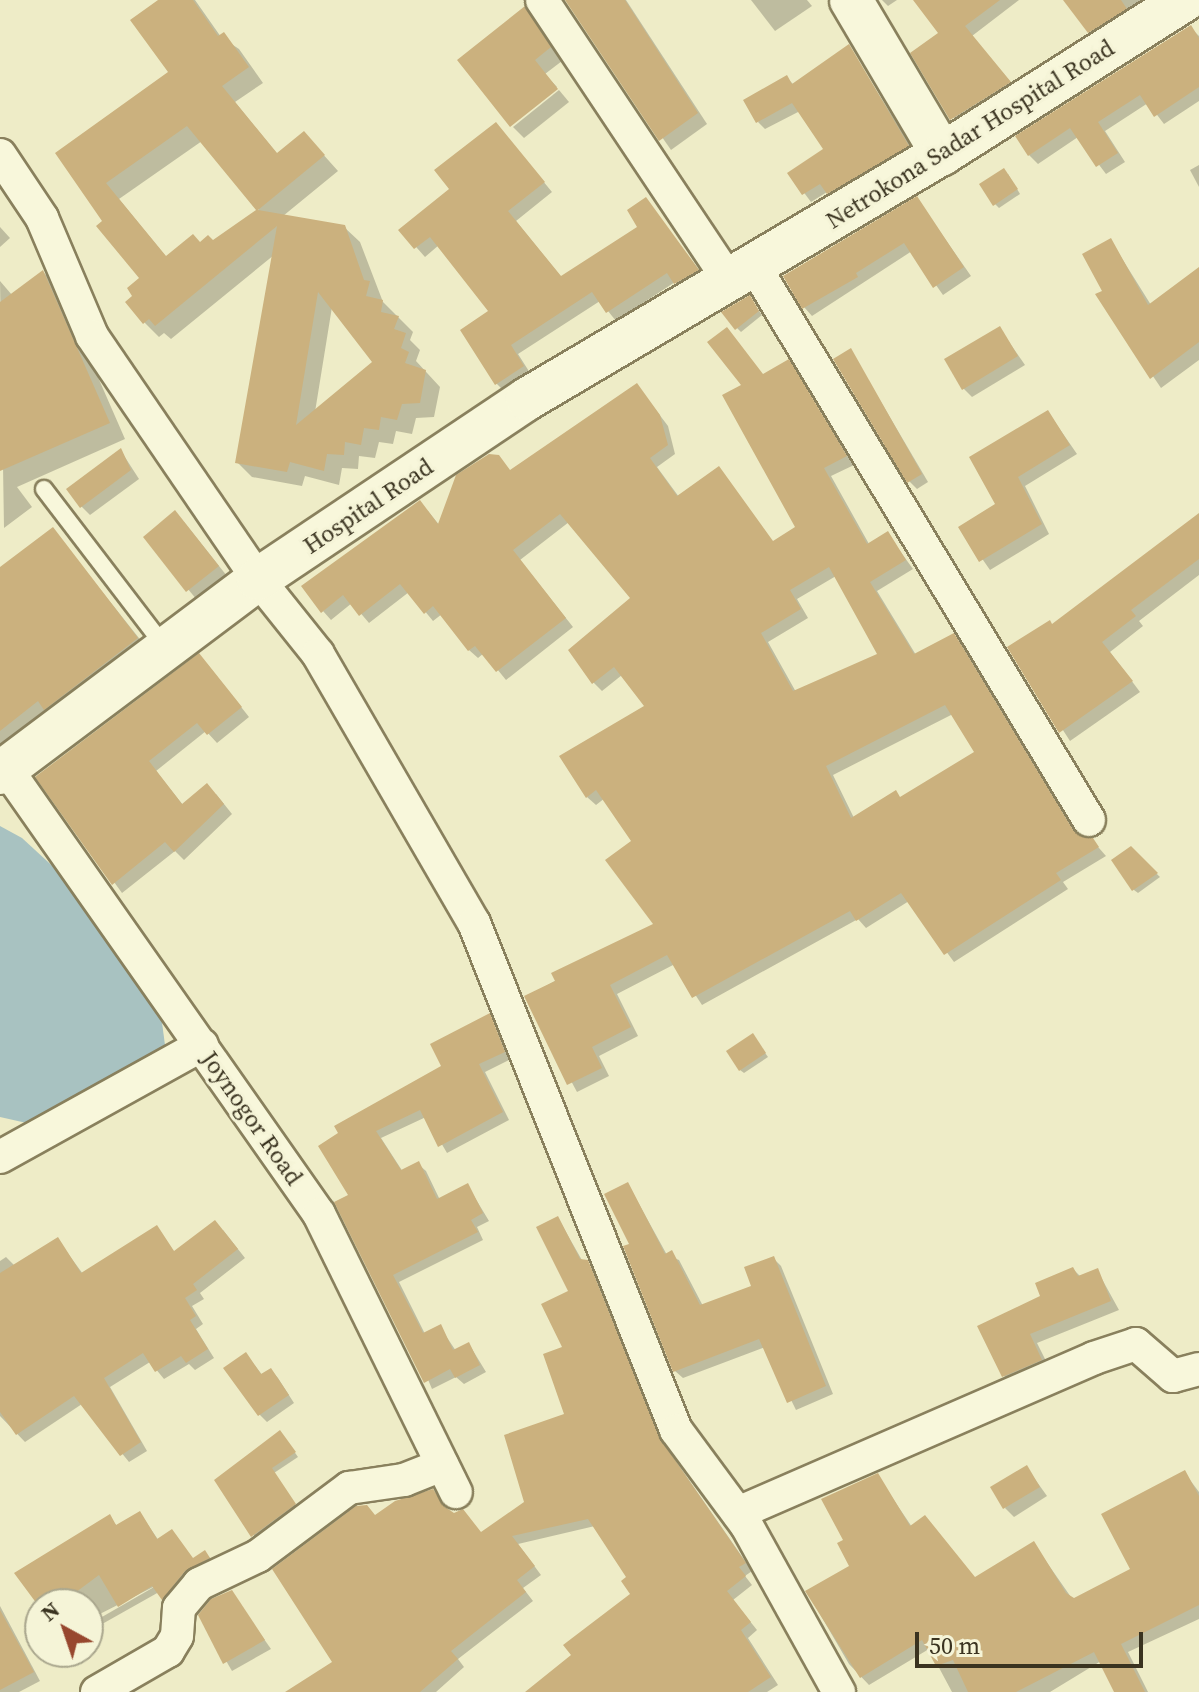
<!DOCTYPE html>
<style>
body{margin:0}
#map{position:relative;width:1199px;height:1692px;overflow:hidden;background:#eeecc7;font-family:"Source Serif 4",serif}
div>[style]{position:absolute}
.water>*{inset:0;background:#a8c2c1}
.shadow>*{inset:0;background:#0003}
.building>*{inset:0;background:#cbb17e}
.roads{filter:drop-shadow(2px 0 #89805d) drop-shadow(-2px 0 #89805d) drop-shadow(0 2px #89805d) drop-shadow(0 -2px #89805d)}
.service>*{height:16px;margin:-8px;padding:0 8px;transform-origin:8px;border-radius:8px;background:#f8f7db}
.minor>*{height:32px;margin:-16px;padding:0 16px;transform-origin:16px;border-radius:16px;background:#f8f7db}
.tertiary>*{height:42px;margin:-21px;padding:0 21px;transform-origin:21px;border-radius:21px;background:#f8f7db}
span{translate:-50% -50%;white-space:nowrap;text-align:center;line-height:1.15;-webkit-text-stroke:6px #f5f4d7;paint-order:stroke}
.street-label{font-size:24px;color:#3a3320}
.north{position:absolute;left:24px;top:1588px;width:80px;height:80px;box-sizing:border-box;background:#f5f4d7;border:2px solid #aaa78e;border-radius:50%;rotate:320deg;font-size:22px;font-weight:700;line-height:32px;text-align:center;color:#3a3320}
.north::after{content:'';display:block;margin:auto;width:28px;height:36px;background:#97472e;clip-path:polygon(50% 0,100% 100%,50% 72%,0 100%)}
.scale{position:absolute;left:915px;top:1632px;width:228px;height:36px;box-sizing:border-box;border:4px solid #3a3320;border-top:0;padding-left:10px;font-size:24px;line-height:28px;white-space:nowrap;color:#3a3320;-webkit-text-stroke:6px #f5f4d7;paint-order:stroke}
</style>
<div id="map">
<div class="water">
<i style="clip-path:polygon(0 826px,22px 838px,72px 884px,161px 1015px,165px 1045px,147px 1067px,31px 1124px,0 1117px)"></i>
</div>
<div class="shadow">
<i style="clip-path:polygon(evenodd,162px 0,195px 0,221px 37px,239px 49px,263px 83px,235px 102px,278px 155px,304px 133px,338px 171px,283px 216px,344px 227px,360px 242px,383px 302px,413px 332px,410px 340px,420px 350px,416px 361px,440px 387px,434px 417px,416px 418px,412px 434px,396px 431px,393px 444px,379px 442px,375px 458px,359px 456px,358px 469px,342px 468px,339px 485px,305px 476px,302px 486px,252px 477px,237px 462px,274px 255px,171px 339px,164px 333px,159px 337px,145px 323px,135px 296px,142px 279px,58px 154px,171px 73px,162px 0,202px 141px,259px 210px,213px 243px,167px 258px,119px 199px,202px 141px,162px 0,332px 307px,375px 362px,315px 412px,332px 307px)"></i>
<i style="clip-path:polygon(567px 0,626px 0,707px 124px,671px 150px)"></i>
<i style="clip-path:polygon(751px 0,807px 0,812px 6px,775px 31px)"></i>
<i style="clip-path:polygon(882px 0,897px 0,888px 6px)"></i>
<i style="clip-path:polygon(916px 0,1019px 0,972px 36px,1018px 91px,960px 128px,913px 54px,940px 34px)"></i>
<i style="clip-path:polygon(1065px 0,1154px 0,1098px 41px)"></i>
<i style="clip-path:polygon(524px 9px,562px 61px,545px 74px,557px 87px,510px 124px)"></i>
<i style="clip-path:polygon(1190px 27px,1199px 36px,1199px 101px,1164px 124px,1148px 103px,1105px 131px,1125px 162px,1106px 174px,1078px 137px,1038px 164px,1029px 155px)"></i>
<i style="clip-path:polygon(849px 47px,916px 154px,836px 201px,827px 192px,811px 202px,790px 174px,826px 150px,800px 111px,765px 129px,758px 122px,787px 78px,794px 85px)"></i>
<i style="clip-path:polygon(559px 90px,569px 102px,524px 138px,513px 127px)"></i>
<i style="clip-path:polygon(496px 124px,552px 192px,516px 221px,562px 278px,640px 228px,646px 200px,706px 279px,685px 292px,675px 282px,616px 321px,600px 301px,518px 354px,532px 376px,505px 392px,496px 383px,491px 312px,439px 245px,425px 257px,401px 230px,452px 189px)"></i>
<i style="clip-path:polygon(1199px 165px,1199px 187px,1190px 170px)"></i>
<i style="clip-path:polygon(1008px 174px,1020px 194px,999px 208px,995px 204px)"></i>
<i style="clip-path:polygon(917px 199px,971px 276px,943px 295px,912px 251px,812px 316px,804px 307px)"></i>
<i style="clip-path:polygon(0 227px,10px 238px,0 247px)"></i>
<i style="clip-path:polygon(1111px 241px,1151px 305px,1199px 269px,1199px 360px,1161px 388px,1098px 295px,1105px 291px)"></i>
<i style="clip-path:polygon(43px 272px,59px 288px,125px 439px,17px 487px,32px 507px,4px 528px,0 281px,12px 295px)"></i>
<i style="clip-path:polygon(753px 302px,762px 315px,741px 332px,737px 328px)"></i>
<i style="clip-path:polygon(1000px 329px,1025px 365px,972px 397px,963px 388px)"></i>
<i style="clip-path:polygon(851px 351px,928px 482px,917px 489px,909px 481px)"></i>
<i style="clip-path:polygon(evenodd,788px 362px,854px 465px,831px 476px,869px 544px,887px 533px,913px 569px,877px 591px,916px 655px,953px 635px,962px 644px,1076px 833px,1092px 840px,1106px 856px,1063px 882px,1068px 889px,954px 962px,909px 901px,866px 928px,858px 919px,702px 1005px,675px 964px,617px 994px,638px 1036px,599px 1056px,609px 1076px,577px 1092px,526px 997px,656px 925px,633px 841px,605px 798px,596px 805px,587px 797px,647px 707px,622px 675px,602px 691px,593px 682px,633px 599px,569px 522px,520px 560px,573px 627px,506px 680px,484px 653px,478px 658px,469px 650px,442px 614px,433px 621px,409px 592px,369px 623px,352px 603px,331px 620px,323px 611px,428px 511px,440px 526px,498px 457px,511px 472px,637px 385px,668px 426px,675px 454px,657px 467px,679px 497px,774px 543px,797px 528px,764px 375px,788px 362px,836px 576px,880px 654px,796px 692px,768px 642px,808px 618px,797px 599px,836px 576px,788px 362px,953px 714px,977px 753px,901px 798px,854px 818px,833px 775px,953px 714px)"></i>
<i style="clip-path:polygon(1048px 412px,1077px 454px,1025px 486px,1049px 534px,990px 570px,960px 527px,998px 505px)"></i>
<i style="clip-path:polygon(121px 451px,139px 479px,90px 515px,81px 506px)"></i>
<i style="clip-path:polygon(1199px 517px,1199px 575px,1139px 621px,1143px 626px,1110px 652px,1140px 692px,1070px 741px,1010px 648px,1053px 626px)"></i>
<i style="clip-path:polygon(184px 522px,227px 576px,197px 600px,145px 537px)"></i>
<i style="clip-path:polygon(53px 530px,154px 657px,0 762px,0 570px)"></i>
<i style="clip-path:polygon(208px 665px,249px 717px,217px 743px,206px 731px,156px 771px,183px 805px,216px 794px,232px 814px,184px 860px,175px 851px,122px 893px,38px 777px)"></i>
<i style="clip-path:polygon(1131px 849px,1160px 877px,1138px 893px,1134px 890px)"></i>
<i style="clip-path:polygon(489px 1016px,511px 1059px,485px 1072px,509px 1120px,447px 1153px,426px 1117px,381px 1138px,403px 1172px,418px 1164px,426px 1171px,440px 1200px,468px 1186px,489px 1221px,477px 1227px,483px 1240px,399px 1282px,425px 1334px,440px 1327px,456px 1351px,469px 1344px,486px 1372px,464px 1384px,456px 1377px,432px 1389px,350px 1196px,320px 1146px,444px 1067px)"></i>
<i style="clip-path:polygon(756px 1040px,768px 1057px,744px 1073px,740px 1070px)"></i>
<i style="clip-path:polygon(628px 1184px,667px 1255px,679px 1260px,703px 1306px,754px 1287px,773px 1258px,781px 1266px,833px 1394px,796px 1410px,765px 1347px,683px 1378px,675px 1371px,632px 1245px)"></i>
<i style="clip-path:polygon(558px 1218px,583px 1262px,595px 1270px,666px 1447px,752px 1571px,745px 1576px,752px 1585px,733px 1600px,757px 1630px,748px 1638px,778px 1685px,767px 1692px,548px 1692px,573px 1655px,633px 1594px,629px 1578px,595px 1526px,518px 1544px,541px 1575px,523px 1588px,533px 1601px,458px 1659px,464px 1667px,436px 1692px,289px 1692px,334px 1662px,376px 1516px,433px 1491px,449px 1512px,482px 1534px,527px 1503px,567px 1416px,570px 1292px)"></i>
<i style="clip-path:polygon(156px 1227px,175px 1253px,223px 1230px,245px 1258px,200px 1293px,204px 1299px,192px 1306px,203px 1324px,196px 1329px,214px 1358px,195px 1370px,189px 1364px,164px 1379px,150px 1362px,110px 1387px,147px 1451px,129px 1462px,82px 1404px,25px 1442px,0 1416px,0 1261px,6px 1257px,15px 1266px,58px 1240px,83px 1274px)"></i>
<i style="clip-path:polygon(1073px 1269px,1081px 1277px,1097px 1270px,1119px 1310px,1037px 1343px,1050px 1369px,1013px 1385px,1004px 1376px,1043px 1297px)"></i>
<i style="clip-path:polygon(246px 1354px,263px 1376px,271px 1370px,278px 1378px,294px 1403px,267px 1422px,260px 1415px)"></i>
<i style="clip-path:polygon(284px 1437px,298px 1457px,274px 1473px,298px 1509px,257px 1540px,217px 1481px)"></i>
<i style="clip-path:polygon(1027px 1468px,1047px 1496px,1014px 1517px,1005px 1508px)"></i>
<i style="clip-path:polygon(1184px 1472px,1199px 1492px,1199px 1619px,1128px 1652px,1148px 1692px,1117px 1692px,1101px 1661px,1050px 1692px,952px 1692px,929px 1649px,869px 1685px,849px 1664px,807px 1592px,851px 1566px,845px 1541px,877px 1475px,912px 1527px,976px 1579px,1034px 1544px,1073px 1600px,1133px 1570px)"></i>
<i style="clip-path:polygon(140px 1513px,159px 1541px,194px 1560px,205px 1552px,215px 1564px,169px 1604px,159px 1592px,88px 1632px,88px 1625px,161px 1583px,88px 1620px,88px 1604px,49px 1604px,109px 1517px,118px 1527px)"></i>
<i style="clip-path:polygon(231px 1592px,271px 1649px,232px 1671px,200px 1616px)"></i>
<i style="clip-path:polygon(0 1606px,40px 1681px,19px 1692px,0 1692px)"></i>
</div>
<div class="building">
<i style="clip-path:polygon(evenodd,158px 0,193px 0,218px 36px,224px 32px,249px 67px,222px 86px,277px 153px,304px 131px,325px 155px,258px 210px,345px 225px,364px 280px,370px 281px,366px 296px,383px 300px,381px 312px,399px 316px,394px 329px,406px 333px,401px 348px,409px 352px,405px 363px,426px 370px,420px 403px,402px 404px,397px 420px,381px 417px,379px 430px,364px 428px,361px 445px,345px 442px,344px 455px,327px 454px,324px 471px,290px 462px,287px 472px,235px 463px,277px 226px,155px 326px,149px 319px,143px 324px,125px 302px,132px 296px,127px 288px,139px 278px,96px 226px,102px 221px,55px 153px,168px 72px,130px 20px,158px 0,187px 126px,256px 210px,213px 240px,208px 235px,200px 242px,193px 234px,166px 256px,106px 183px,187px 126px,158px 0,318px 292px,372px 362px,296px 425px,318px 292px)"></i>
<i style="clip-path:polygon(565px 0,625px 0,698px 113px,659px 141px)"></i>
<i style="clip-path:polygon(913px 0,1000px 0,965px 26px,1011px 82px,950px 120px,910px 53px,938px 33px)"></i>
<i style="clip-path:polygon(1063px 0,1121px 0,1127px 9px,1088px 33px)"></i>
<i style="clip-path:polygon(525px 6px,551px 47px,535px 60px,558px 89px,510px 127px,457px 60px)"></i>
<i style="clip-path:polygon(1191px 25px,1199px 38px,1199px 87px,1154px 117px,1140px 95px,1098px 122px,1118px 153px,1096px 167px,1070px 128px,1028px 156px,1015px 136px)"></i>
<i style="clip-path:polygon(849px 44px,909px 146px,827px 194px,820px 184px,802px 195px,787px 173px,823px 149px,792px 103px,756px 123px,743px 100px,787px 75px,792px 84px)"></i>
<i style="clip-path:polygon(496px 122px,545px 182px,508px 211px,561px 276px,637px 227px,627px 210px,646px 197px,699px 270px,674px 284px,667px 273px,606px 313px,592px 292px,511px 345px,524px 366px,495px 385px,460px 330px,488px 311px,430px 237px,414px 249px,398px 230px,449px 189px,434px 170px)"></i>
<i style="clip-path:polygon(1004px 168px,1018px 189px,993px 206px,979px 184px)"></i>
<i style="clip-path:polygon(917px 196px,964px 267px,933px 288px,904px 243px,856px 273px,858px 277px,802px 309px,783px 276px)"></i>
<i style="clip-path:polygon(1111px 238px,1148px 305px,1199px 267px,1199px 342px,1150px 379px,1095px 294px,1102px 291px,1082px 254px)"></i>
<i style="clip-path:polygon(43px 270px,110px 423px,0 471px,0 302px)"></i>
<i style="clip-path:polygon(750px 295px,759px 311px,735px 330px,721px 312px)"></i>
<i style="clip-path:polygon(1000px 326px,1018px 356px,962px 390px,944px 359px)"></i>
<i style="clip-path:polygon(evenodd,727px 327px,763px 374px,789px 359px,847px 456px,824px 468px,867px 544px,888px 531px,906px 560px,870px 582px,914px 654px,954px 633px,1073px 830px,1093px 838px,1099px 847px,1056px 873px,1061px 880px,944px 955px,901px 893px,856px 921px,850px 911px,692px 998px,667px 955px,610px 985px,631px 1027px,592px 1047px,602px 1068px,567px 1085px,524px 996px,555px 981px,551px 973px,653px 924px,605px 860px,631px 841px,596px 790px,586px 798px,559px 756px,644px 706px,614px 667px,592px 684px,568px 650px,630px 598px,560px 514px,513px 550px,566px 618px,496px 672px,475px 646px,468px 651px,433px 606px,424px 614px,400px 584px,359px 616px,343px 595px,321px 613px,301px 586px,420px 500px,438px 524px,456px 475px,489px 454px,499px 455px,510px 470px,637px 383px,660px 415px,668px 445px,650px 458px,677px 496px,719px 466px,773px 541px,795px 527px,722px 395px,741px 385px,707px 342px,727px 327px,829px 567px,877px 654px,793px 691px,761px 633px,801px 609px,790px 590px,829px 567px,727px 327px,945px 705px,974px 752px,900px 797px,896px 790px,851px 818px,826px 766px,945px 705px)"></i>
<i style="clip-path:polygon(851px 348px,922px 474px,907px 483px,833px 359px)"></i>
<i style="clip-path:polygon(1048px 410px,1070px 445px,1018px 477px,1042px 524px,979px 562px,958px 527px,995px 504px,969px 457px)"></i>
<i style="clip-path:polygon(121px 448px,131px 470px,80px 508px,66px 489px)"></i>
<i style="clip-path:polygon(175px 510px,219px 566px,186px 592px,143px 537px)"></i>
<i style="clip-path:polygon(1199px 513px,1199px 559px,1131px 610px,1136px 616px,1102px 642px,1133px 681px,1059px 733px,1007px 647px,1050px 620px,1052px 624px)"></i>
<i style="clip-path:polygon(53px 527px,138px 638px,44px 710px,38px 701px,0 731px,0 567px)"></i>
<i style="clip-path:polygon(199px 653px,242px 707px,207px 735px,197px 723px,149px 761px,182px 804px,207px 783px,224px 804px,174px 852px,165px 842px,112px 885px,35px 777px)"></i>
<i style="clip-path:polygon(1131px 846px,1158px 873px,1132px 891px,1111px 860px)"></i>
<i style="clip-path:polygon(490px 1013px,505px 1052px,479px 1064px,503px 1112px,438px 1147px,420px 1110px,376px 1131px,401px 1170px,419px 1161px,437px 1199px,468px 1183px,483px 1213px,471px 1220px,478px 1232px,393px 1275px,423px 1333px,441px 1324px,453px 1350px,469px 1342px,480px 1365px,455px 1378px,450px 1369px,424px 1383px,334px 1202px,348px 1195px,318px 1146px,338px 1133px,334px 1126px,441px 1066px,430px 1044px)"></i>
<i style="clip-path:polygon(753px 1033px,766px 1053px,739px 1071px,726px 1051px)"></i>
<i style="clip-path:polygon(628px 1182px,665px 1254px,672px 1250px,700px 1305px,751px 1286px,744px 1267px,774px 1256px,826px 1386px,787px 1403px,759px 1339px,673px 1372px,623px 1246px,629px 1244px,604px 1194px)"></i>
<i style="clip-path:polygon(558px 1216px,580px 1259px,588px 1260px,659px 1437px,746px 1563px,739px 1567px,746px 1576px,727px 1591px,751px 1622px,741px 1630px,771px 1677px,748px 1692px,525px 1692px,571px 1655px,563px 1645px,630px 1594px,621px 1581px,626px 1577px,588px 1519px,512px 1536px,535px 1566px,517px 1580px,526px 1592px,451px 1651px,458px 1659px,420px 1692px,285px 1692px,332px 1662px,272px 1569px,356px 1506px,367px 1505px,375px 1515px,395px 1501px,433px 1489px,445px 1507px,454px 1513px,463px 1509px,481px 1532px,524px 1502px,504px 1435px,564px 1414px,543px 1354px,562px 1347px,541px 1304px,568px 1291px,536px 1227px)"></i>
<i style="clip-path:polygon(215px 1220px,238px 1249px,193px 1284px,197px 1290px,185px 1298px,196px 1316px,190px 1320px,208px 1349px,186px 1363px,181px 1356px,155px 1372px,143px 1353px,104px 1378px,141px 1442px,120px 1456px,74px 1396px,16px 1435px,0 1412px,0 1273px,58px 1237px,81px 1273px,157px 1225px,174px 1251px)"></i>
<i style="clip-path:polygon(1073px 1267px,1078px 1276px,1098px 1268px,1111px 1301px,1030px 1334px,1042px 1360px,1002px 1377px,977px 1326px,1040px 1296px,1035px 1283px)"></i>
<i style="clip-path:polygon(246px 1352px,261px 1374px,271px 1368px,289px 1395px,258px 1416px,223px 1368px)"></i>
<i style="clip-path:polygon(280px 1430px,296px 1452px,272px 1468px,296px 1504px,251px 1537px,214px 1480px)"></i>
<i style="clip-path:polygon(1027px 1465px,1040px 1487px,1003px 1509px,990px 1487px)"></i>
<i style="clip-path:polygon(1185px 1470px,1199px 1496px,1199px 1605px,1121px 1644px,1145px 1692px,1114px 1692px,1094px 1652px,1016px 1692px,968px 1692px,953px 1660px,936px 1666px,922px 1640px,860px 1678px,805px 1591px,849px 1566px,837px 1543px,843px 1540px,821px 1499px,878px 1473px,910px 1526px,925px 1515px,975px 1577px,1034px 1541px,1066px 1593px,1074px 1598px,1130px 1569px,1101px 1514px)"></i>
<i style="clip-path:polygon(140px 1511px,157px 1539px,172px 1529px,193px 1558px,205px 1550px,210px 1558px,185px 1571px,162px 1600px,152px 1586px,118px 1607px,99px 1575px,60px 1604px,37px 1604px,14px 1573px,110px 1514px,116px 1525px)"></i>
<i style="clip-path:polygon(232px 1590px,265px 1640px,223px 1664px,198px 1615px,211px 1599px)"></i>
<i style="clip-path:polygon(0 1610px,34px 1672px,0 1690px)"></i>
</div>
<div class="roads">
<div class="service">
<i style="left:44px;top:489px;width:199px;rotate:52.6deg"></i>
</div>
<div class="minor">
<i style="left:542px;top:0;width:339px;rotate:56.3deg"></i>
<i style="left:0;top:155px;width:76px;rotate:56.3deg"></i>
<i style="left:42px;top:218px;width:128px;rotate:67deg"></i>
<i style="left:92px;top:336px;width:294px;rotate:55.7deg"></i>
<i style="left:258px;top:579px;width:96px;rotate:51.3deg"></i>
<i style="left:318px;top:654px;width:311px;rotate:59.9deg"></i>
<i style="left:474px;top:923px;width:546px;rotate:68.28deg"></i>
<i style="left:676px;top:1430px;width:119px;rotate:53.5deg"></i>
<i style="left:747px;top:1526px;width:190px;rotate:61deg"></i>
<i style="left:755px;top:267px;width:646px;rotate:58.87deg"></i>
<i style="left:6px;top:768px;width:545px;rotate:54.94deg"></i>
<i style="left:319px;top:1214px;width:310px;rotate:63.8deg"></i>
<i style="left:0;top:1157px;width:231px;rotate:-29deg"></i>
<i style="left:738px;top:1513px;width:388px;rotate:-23.5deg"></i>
<i style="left:1094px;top:1358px;width:44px;rotate:-18.4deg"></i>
<i style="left:1136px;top:1344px;width:49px;rotate:40.9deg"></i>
<i style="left:1173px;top:1376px;width:27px;rotate:-15deg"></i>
<i style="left:97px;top:1692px;width:82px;rotate:-30deg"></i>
<i style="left:168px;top:1651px;width:17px;rotate:-59deg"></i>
<i style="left:177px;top:1636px;width:28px;rotate:-86deg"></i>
<i style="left:179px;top:1608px;width:31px;rotate:-50deg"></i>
<i style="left:199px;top:1584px;width:65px;rotate:-25.4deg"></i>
<i style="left:258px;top:1556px;width:114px;rotate:-36.8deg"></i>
<i style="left:349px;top:1488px;width:56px;rotate:-8.3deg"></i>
<i style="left:404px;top:1480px;width:41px;rotate:-21.5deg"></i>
</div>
<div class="tertiary">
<i style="left:851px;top:0;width:179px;rotate:59.4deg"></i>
<i style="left:0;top:773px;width:323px;rotate:-36.9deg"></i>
<i style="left:258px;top:579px;width:324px;rotate:-33.8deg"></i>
<i style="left:527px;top:399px;width:482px;rotate:-30.6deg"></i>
<i style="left:942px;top:154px;width:288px;rotate:-32.4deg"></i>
</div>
</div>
<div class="street-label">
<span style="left:970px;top:134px;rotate:-32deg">Netrokona Sadar Hospital Road</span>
<span style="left:368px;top:506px;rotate:-34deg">Hospital Road</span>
<span style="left:252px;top:1118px;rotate:55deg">Joynogor Road</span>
</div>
<div class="north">N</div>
<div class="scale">50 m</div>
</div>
